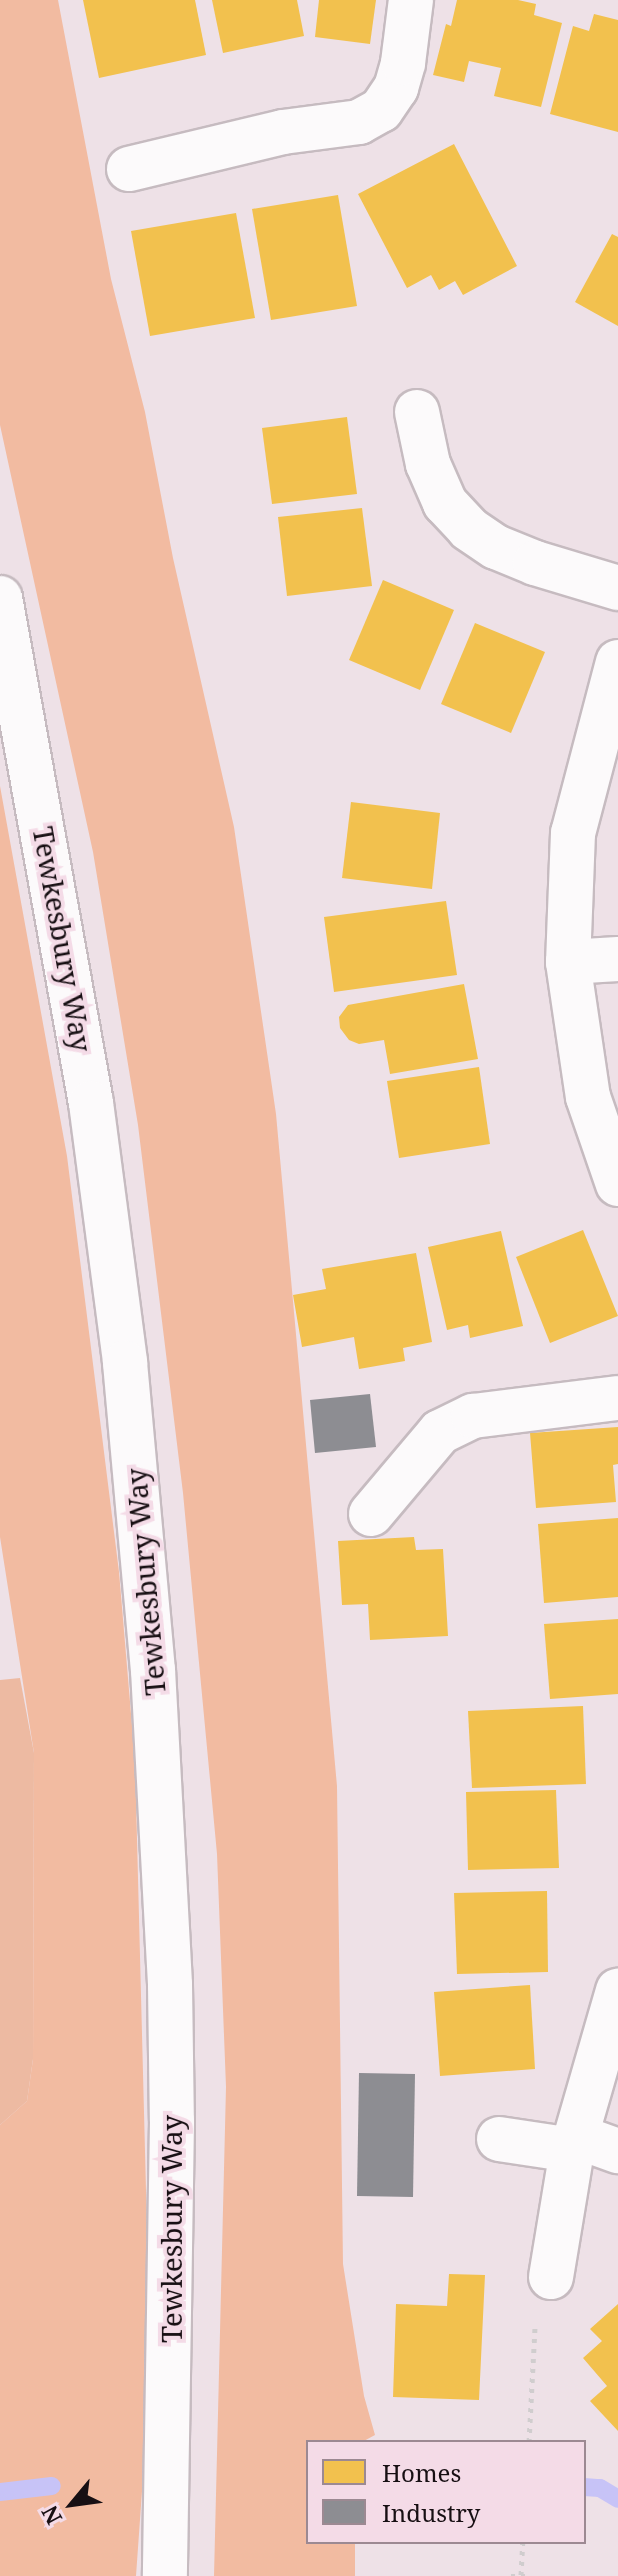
<!DOCTYPE html>
<style>
body{margin:0}
#map{position:relative;width:618px;height:2576px;overflow:hidden;background:#eee1e7;font-family:"Noto Serif",serif}
div>[style]{position:absolute}
.green>*{inset:0;background:#edbaa2}
.forest>*{inset:0;background:#f2bba1}
.homes>*{inset:0;background:#f2c14e}
.industry>*{inset:0;background:#8d8d92}
.stream>*{height:18px;margin:-9px;padding:0 9px;transform-origin:9px;border-radius:9px;background:#c7c3f7}
.path>*{height:5px;margin-top:-2.5px;transform-origin:0;background:repeating-linear-gradient(90deg,#d0cdce 0 4px,transparent 0 10px)}
.roads{filter:drop-shadow(2px 0 #c6bbc0) drop-shadow(-2px 0 #c6bbc0) drop-shadow(0 2px #c6bbc0) drop-shadow(0 -2px #c6bbc0)}
.minor>*{height:44px;margin:-22px;padding:0 22px;transform-origin:22px;border-radius:22px;background:#fcfafb}
span{translate:-50% -50%;white-space:nowrap;text-align:center;line-height:1.15;-webkit-text-stroke:8px #f4dbe7;paint-order:stroke}
.street-label{font-size:28px;color:#170f13}
.legend{position:absolute;left:306px;top:2440px;width:280px;height:104px;box-sizing:border-box;background:#f4dbe7;border:2px solid #9c8992;margin:0;padding:10px 14px;list-style:none;font-size:24px;color:#170f13}
.legend li{display:flex;align-items:center;gap:16px;height:40px}
.legend b{width:40px;border:2px solid #9c8992}
.north{position:absolute;left:32px;top:2464px;width:80px;height:80px;-webkit-text-stroke:6px #f4dbe7;paint-order:stroke;rotate:241deg;font-size:22px;font-weight:700;line-height:32px;text-align:center;color:#170f13}
.north::after{content:'';display:block;margin:auto;width:28px;height:36px;background:#170f13;clip-path:polygon(50% 0,100% 100%,50% 72%,0 100%)}
</style>
<div id="map">
<div class="green">
<i style="clip-path:polygon(20px 1678px,34px 1753px,33px 2059px,27px 2101px,0 2125px,0 1680px)"></i>
</div>
<div class="forest">
<i style="clip-path:polygon(0 0,58px 0,111px 279px,145px 412px,173px 558px,234px 827px,276px 1114px,337px 1786px,343px 2264px,364px 2396px,375px 2435px,362px 2442px,308px 2442px,308px 2542px,355px 2542px,355px 2576px,214px 2576px,226px 2087px,217px 1854px,183px 1493px,138px 1125px,93px 852px,0 425px)"></i>
<i style="clip-path:polygon(0 786px,67px 1156px,119px 1572px,135px 1761px,148px 2268px,145px 2449px,136px 2576px,0 2576px,0 2125px,27px 2101px,33px 2059px,34px 1753px,0 1537px)"></i>
</div>
<div class="homes">
<i style="clip-path:polygon(83px 0,195px 0,206px 55px,99px 78px)"></i>
<i style="clip-path:polygon(212px 0,297px 0,304px 36px,223px 53px)"></i>
<i style="clip-path:polygon(319px 0,376px 0,370px 44px,315px 37px)"></i>
<i style="clip-path:polygon(457px 0,518px 0,536px 4px,534px 15px,562px 23px,541px 107px,494px 96px,501px 68px,469px 61px,464px 82px,433px 75px,446px 24px,451px 26px)"></i>
<i style="clip-path:polygon(594px 14px,618px 20px,618px 132px,550px 114px,573px 26px,589px 31px)"></i>
<i style="clip-path:polygon(454px 144px,517px 266px,463px 295px,455px 281px,439px 290px,431px 275px,407px 288px,358px 194px)"></i>
<i style="clip-path:polygon(338px 195px,357px 306px,271px 320px,252px 209px)"></i>
<i style="clip-path:polygon(236px 213px,255px 318px,150px 336px,131px 231px)"></i>
<i style="clip-path:polygon(612px 234px,618px 237px,618px 326px,575px 302px)"></i>
<i style="clip-path:polygon(347px 417px,357px 494px,272px 504px,262px 428px)"></i>
<i style="clip-path:polygon(362px 508px,372px 586px,287px 596px,278px 517px)"></i>
<i style="clip-path:polygon(383px 580px,454px 610px,420px 690px,349px 660px)"></i>
<i style="clip-path:polygon(475px 623px,545px 652px,511px 733px,441px 704px)"></i>
<i style="clip-path:polygon(351px 802px,440px 813px,432px 889px,342px 878px)"></i>
<i style="clip-path:polygon(446px 901px,457px 975px,334px 992px,324px 917px)"></i>
<i style="clip-path:polygon(464px 984px,478px 1059px,390px 1074px,384px 1040px,359px 1044px,349px 1040px,340px 1028px,339px 1017px,348px 1005px)"></i>
<i style="clip-path:polygon(479px 1067px,490px 1144px,399px 1158px,387px 1081px)"></i>
<i style="clip-path:polygon(583px 1230px,618px 1316px,550px 1343px,516px 1257px)"></i>
<i style="clip-path:polygon(501px 1231px,523px 1326px,470px 1338px,468px 1325px,447px 1330px,428px 1247px)"></i>
<i style="clip-path:polygon(416px 1253px,432px 1342px,403px 1348px,405px 1361px,359px 1369px,354px 1337px,302px 1347px,293px 1295px,326px 1289px,322px 1269px)"></i>
<i style="clip-path:polygon(618px 1427px,618px 1464px,613px 1465px,616px 1502px,536px 1508px,530px 1433px)"></i>
<i style="clip-path:polygon(618px 1518px,618px 1597px,544px 1603px,538px 1524px)"></i>
<i style="clip-path:polygon(414px 1537px,416px 1550px,443px 1549px,448px 1636px,370px 1640px,368px 1604px,342px 1605px,338px 1541px)"></i>
<i style="clip-path:polygon(618px 1619px,618px 1694px,550px 1699px,544px 1624px)"></i>
<i style="clip-path:polygon(583px 1706px,586px 1784px,472px 1788px,468px 1711px)"></i>
<i style="clip-path:polygon(556px 1790px,559px 1868px,468px 1870px,466px 1792px)"></i>
<i style="clip-path:polygon(547px 1891px,548px 1972px,457px 1974px,454px 1893px)"></i>
<i style="clip-path:polygon(530px 1985px,535px 2069px,440px 2076px,434px 1992px)"></i>
<i style="clip-path:polygon(449px 2274px,485px 2275px,479px 2400px,393px 2397px,396px 2304px,447px 2306px)"></i>
<i style="clip-path:polygon(618px 2304px,618px 2431px,590px 2401px,607px 2386px,583px 2358px,602px 2341px,590px 2329px)"></i>
</div>
<div class="industry">
<i style="clip-path:polygon(370px 1394px,376px 1447px,315px 1453px,310px 1400px)"></i>
<i style="clip-path:polygon(359px 2073px,415px 2074px,413px 2197px,357px 2196px)"></i>
</div>
<div class="stream">
<i style="left:584px;top:2487px;width:16px;rotate:4deg"></i>
<i style="left:600px;top:2488px;width:21px;rotate:31deg"></i>
<i style="left:0;top:2492px;width:52px;rotate:-6.6deg"></i>
</div>
<div class="path">
<i style="left:529px;top:2442px;width:115px;rotate:-87deg"></i>
<i style="left:521px;top:2575px;width:33px;rotate:-87deg"></i>
<i style="left:511px;top:2576px;width:15px"></i>
</div>
<div class="roads">
<div class="minor">
<i style="left:129px;top:169px;width:158px;rotate:-13.5deg"></i>
<i style="left:283px;top:132px;width:77px;rotate:-7.5deg"></i>
<i style="left:359px;top:122px;width:25px;rotate:-29deg"></i>
<i style="left:381px;top:110px;width:27px;rotate:-56deg"></i>
<i style="left:396px;top:88px;width:26px;rotate:-74deg"></i>
<i style="left:403px;top:63px;width:64px;rotate:-82.8deg"></i>
<i style="left:417px;top:412px;width:53px;rotate:78.1deg"></i>
<i style="left:428px;top:464px;width:43px;rotate:66.4deg"></i>
<i style="left:445px;top:503px;width:35px;rotate:47deg"></i>
<i style="left:469px;top:529px;width:32px;rotate:34deg"></i>
<i style="left:496px;top:547px;width:42px;rotate:22.3deg"></i>
<i style="left:535px;top:563px;width:87px;rotate:16.8deg"></i>
<i style="left:0;top:598px;width:513px;rotate:79.79deg"></i>
<i style="left:91px;top:1103px;width:262px;rotate:82.5deg"></i>
<i style="left:125px;top:1363px;width:308px;rotate:84.8deg"></i>
<i style="left:153px;top:1670px;width:315px;rotate:86.9deg"></i>
<i style="left:170px;top:1985px;width:136px;rotate:89.2deg"></i>
<i style="left:172px;top:2121px;width:455px;rotate:90.9deg"></i>
<i style="left:618px;top:662px;width:177px;rotate:104.7deg"></i>
<i style="left:573px;top:833px;width:129px;rotate:92.2deg"></i>
<i style="left:568px;top:962px;width:136px;rotate:81.6deg"></i>
<i style="left:588px;top:1097px;width:92px;rotate:71deg"></i>
<i style="left:568px;top:962px;width:50px;rotate:-3.4deg"></i>
<i style="left:371px;top:1514px;width:107px;rotate:-49.9deg"></i>
<i style="left:440px;top:1432px;width:37px;rotate:-26deg"></i>
<i style="left:473px;top:1416px;width:146px;rotate:-7.1deg"></i>
<i style="left:576px;top:2136px;width:45px;rotate:19.7deg"></i>
<i style="left:499px;top:2139px;width:74px;rotate:8.6deg"></i>
<i style="left:551px;top:2277px;width:129px;rotate:-80.6deg"></i>
<i style="left:572px;top:2150px;width:166px;rotate:-73.9deg"></i>
</div>
</div>
<div class="street-label">
<span style="left:63px;top:939px;rotate:80deg">Tewkesbury Way</span>
<span style="left:145px;top:1582px;rotate:-95deg">Tewkesbury Way</span>
<span style="left:171px;top:2229px;rotate:-90deg">Tewkesbury Way</span>
</div>
<ul class="legend">
<li><b style="height:22px;background:#f2c14e"></b>Homes</li>
<li><b style="height:22px;background:#8d8d92"></b>Industry</li>
</ul>
<div class="north">N</div>
</div>
